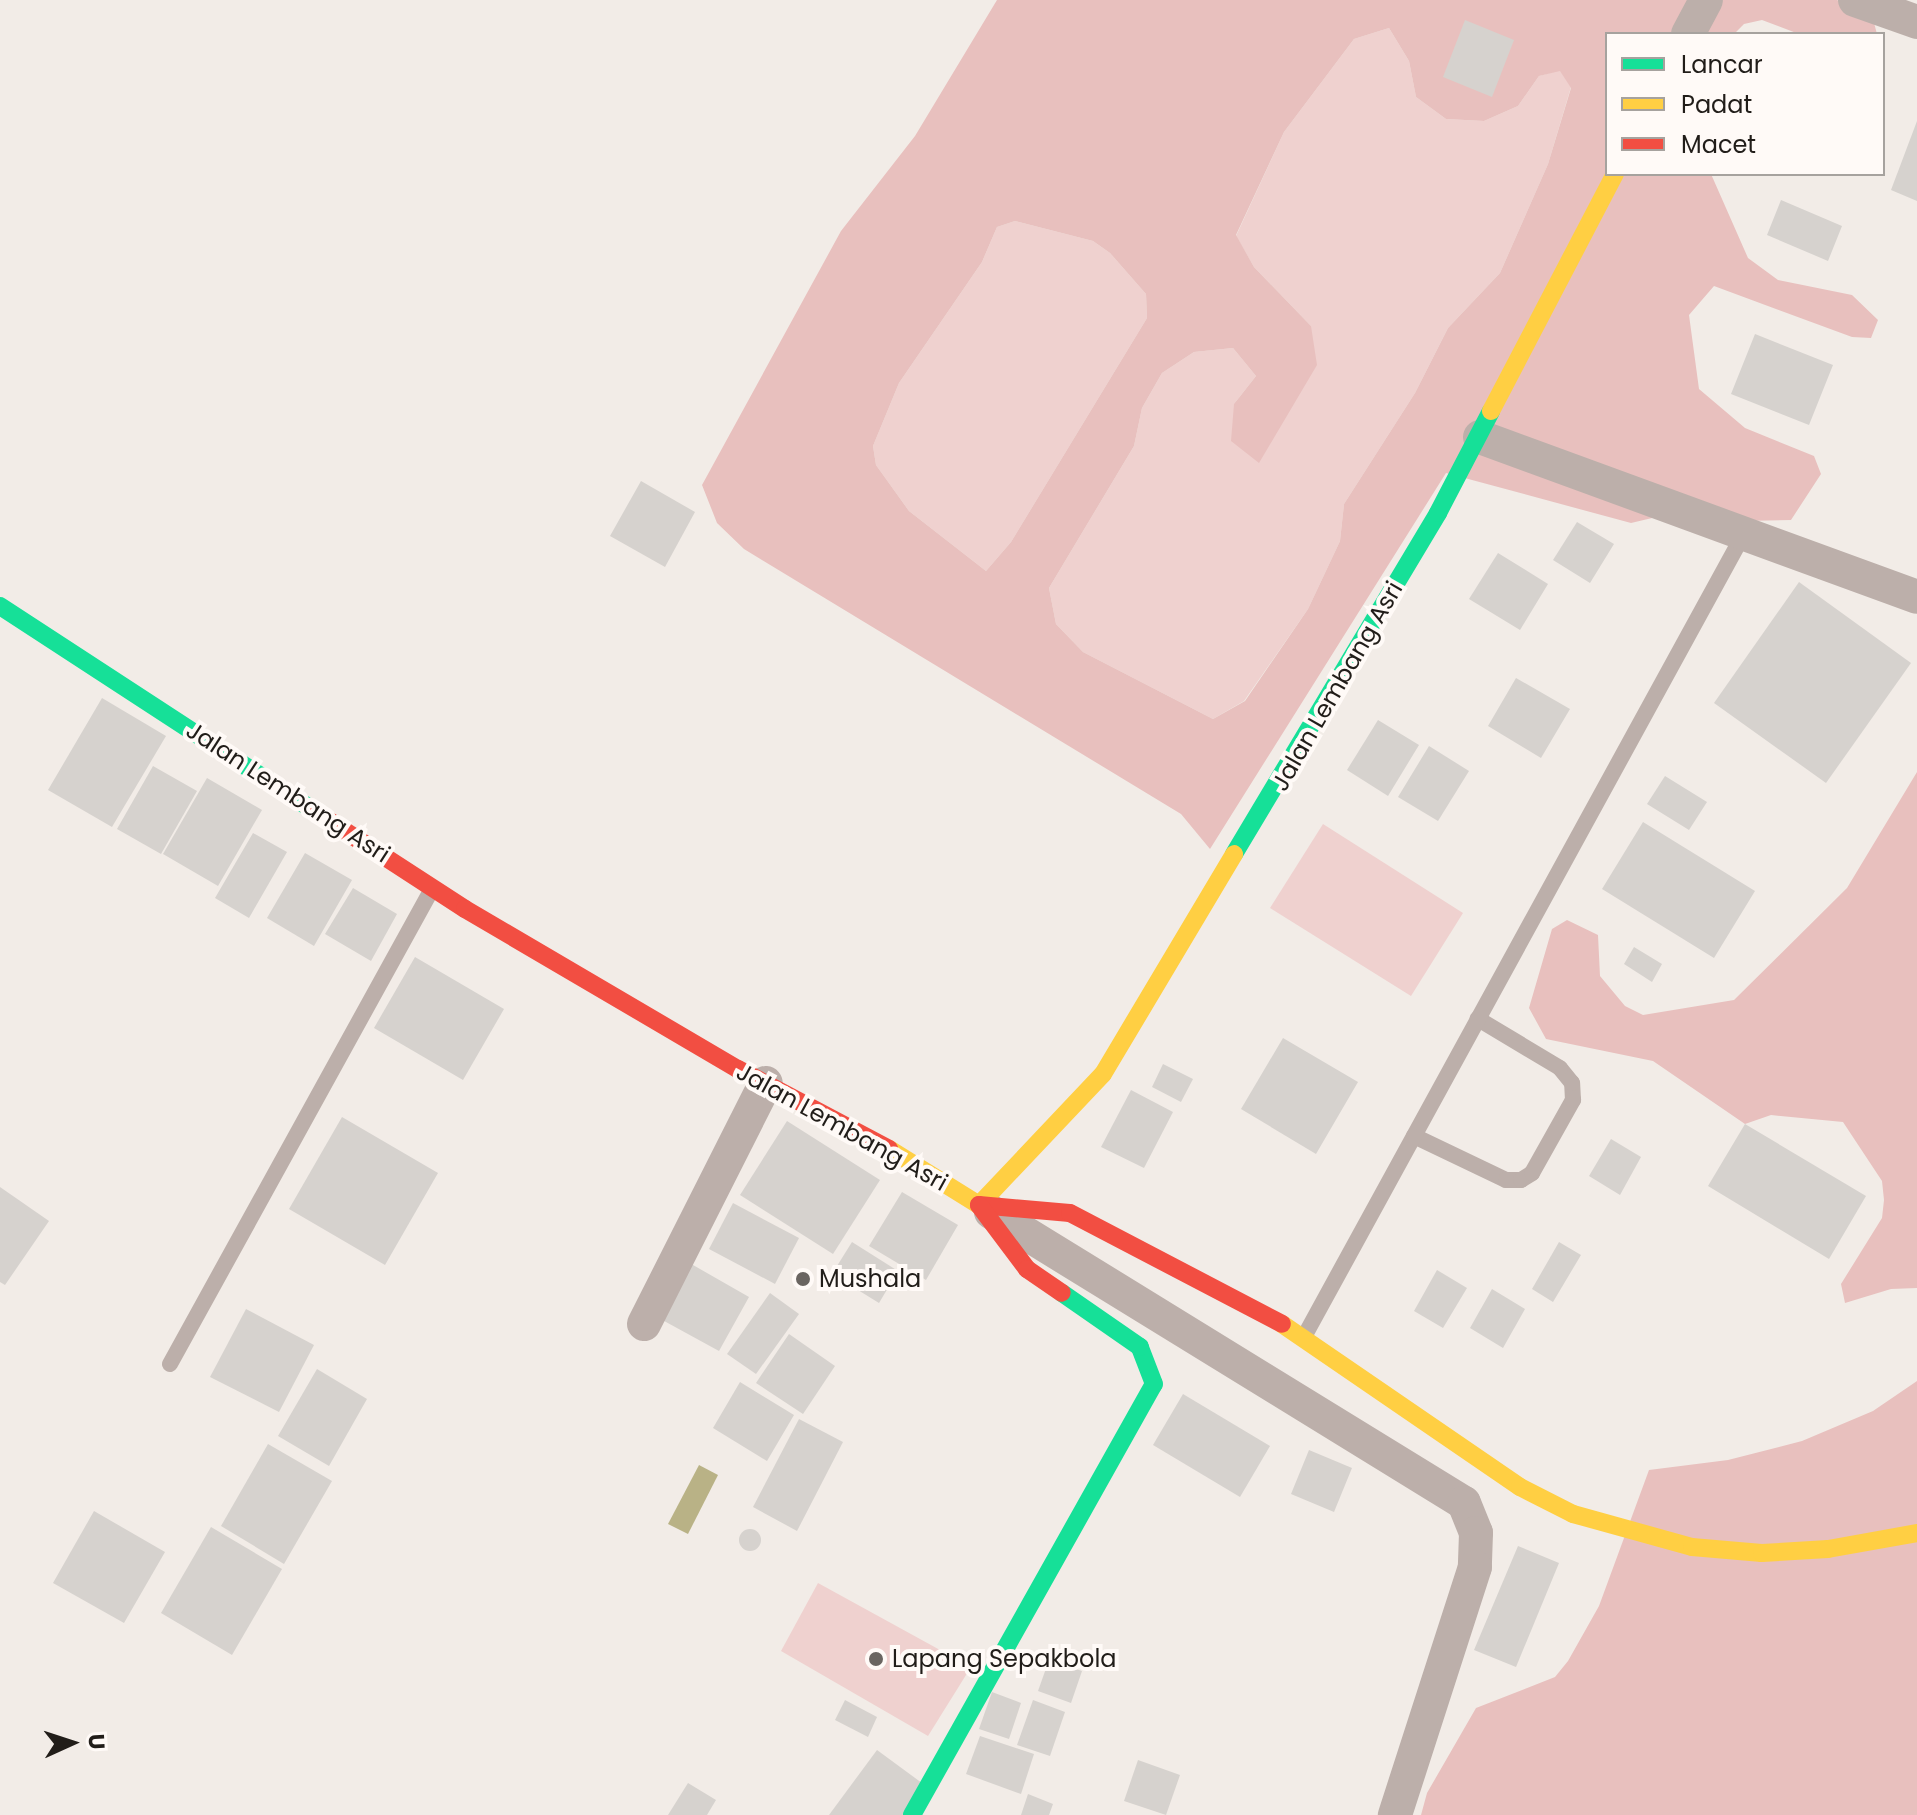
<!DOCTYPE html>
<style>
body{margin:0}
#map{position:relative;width:1917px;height:1815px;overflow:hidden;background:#f2ece7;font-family:Poppins,sans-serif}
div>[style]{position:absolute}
.green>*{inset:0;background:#efd1cf}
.forest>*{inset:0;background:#e8c0be}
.water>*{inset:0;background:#b9b286}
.building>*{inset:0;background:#d6d2ce}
.round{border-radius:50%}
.lane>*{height:16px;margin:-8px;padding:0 8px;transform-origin:8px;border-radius:8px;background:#bcafaa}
.street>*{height:34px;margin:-17px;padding:0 17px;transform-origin:17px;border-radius:17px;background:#bcafaa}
.fast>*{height:18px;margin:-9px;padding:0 9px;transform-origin:9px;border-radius:9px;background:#16e098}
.slow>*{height:18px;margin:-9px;padding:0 9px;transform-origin:9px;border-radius:9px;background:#ffcf43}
.jam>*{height:18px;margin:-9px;padding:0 9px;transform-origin:9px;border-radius:9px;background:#f24e42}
.dots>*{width:22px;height:22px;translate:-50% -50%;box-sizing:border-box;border:4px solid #fffaf7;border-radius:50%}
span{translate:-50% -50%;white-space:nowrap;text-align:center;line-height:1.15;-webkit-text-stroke:8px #fffaf7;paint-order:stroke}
.street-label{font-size:24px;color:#211d19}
.poi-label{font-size:24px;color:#211d19}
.left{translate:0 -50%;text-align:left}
.legend{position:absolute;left:1605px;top:32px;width:280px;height:144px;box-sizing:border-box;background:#fffaf7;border:2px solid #a6a29e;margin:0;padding:10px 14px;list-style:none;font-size:24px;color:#211d19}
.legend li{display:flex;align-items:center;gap:16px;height:40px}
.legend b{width:40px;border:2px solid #a6a29e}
.north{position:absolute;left:32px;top:1703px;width:80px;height:80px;-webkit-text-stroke:6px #fffaf7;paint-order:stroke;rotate:87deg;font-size:22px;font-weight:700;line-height:32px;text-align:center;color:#211d19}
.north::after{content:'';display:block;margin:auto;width:28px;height:36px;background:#211d19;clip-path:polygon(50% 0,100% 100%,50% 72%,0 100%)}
</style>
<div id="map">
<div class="green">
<i style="clip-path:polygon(1389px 28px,1409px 61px,1416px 97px,1446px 119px,1484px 121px,1518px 106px,1539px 76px,1560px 70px,1571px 87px,1548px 164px,1500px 273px,1448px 328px,1415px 393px,1344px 504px,1340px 541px,1308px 609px,1244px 701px,1213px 719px,1083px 652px,1056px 624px,1049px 588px,1134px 446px,1142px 408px,1162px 373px,1194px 352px,1233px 348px,1256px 376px,1234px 404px,1311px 326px,1254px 267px,1236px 236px,1284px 132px,1354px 39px)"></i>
<i style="clip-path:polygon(1015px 221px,1093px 241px,1110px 253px,1146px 294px,1147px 318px,1011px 542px,986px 571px,909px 511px,876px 465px,873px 446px,899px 383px,982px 262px,997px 227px)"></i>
<i style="clip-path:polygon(1323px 824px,1463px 913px,1411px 996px,1270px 908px)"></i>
<i style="clip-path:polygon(818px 1583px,971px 1667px,928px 1736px,781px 1651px)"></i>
</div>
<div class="forest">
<i style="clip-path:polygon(evenodd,997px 0,1837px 0,1873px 19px,1877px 34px,1799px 34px,1762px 20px,1744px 24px,1734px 34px,1607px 34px,1607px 174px,1711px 174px,1748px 258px,1778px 280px,1852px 295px,1878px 320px,1871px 338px,1852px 337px,1714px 286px,1689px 315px,1699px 389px,1745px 428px,1814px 456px,1821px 474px,1791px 520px,1741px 521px,1703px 506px,1631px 523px,1446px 473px,1210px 849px,1181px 814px,744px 549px,717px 523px,702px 485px,841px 231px,915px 136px,997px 0,1389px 28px,1409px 61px,1416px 97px,1446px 119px,1484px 121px,1518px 106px,1539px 76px,1560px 71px,1571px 88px,1548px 164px,1500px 273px,1448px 328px,1415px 393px,1344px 504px,1340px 541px,1308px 609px,1245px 701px,1213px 719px,1083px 652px,1056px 624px,1049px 588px,1134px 446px,1142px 408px,1162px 373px,1194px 352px,1233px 348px,1256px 376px,1234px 404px,1231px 441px,1259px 463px,1317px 365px,1311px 326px,1254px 267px,1236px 235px,1284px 132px,1354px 39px,1389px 28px,997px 0,1015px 221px,1093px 241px,1110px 253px,1146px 294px,1147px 318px,1011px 542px,986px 571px,909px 511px,876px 465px,873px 446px,899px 383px,982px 262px,997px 227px,1015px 221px)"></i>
<i style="clip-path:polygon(1917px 772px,1917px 1288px,1891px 1289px,1845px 1303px,1841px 1284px,1882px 1218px,1884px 1200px,1882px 1181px,1843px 1122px,1771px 1115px,1745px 1124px,1653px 1061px,1546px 1039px,1529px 1008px,1552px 929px,1567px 920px,1598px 935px,1600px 976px,1625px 1006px,1643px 1015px,1734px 1000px,1847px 888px)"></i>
<i style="clip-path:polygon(1917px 1381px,1917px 1815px,1421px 1815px,1427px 1793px,1476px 1708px,1555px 1677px,1568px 1661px,1599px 1606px,1649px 1470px,1728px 1460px,1802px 1441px,1873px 1411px)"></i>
</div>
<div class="water">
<i style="clip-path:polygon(699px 1465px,718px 1475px,688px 1534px,668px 1524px)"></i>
</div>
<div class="building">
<i style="clip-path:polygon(1465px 20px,1514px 40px,1492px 97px,1443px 77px)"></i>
<i style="clip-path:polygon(1917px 121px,1917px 201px,1891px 190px)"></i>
<i style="clip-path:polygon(1781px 200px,1842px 226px,1828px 261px,1767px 235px)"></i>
<i style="clip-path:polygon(1755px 334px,1833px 365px,1809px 425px,1731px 394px)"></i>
<i style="clip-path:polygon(641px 481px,695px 512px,665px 567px,610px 536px)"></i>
<i style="clip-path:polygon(1577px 522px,1614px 544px,1590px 583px,1553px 560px)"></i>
<i style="clip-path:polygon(1498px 553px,1548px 584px,1520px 630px,1469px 599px)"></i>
<i style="clip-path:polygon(1799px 582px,1911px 663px,1826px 783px,1714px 703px)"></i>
<i style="clip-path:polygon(1516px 678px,1570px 709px,1541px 758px,1488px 726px)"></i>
<i style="clip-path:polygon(102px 698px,166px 736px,112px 827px,48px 790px)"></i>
<i style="clip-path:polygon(1378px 720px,1419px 745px,1388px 796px,1347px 770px)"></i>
<i style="clip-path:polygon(1429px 746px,1469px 771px,1438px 821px,1398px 797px)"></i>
<i style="clip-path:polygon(153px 766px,197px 791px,161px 854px,117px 829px)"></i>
<i style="clip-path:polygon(1665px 776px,1707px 802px,1689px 830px,1647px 804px)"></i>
<i style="clip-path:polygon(207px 778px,262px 810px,218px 886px,163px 854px)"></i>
<i style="clip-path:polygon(1643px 822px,1755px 891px,1714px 958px,1602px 889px)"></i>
<i style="clip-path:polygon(253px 833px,287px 852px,249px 918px,215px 898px)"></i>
<i style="clip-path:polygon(305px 853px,352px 880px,314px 946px,267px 918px)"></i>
<i style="clip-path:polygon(353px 888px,397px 914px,371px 961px,325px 934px)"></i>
<i style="clip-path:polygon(1634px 947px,1662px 964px,1652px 982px,1624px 964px)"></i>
<i style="clip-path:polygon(415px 957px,504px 1009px,463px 1080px,374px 1028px)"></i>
<i style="clip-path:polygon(1283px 1038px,1358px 1082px,1316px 1154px,1241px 1109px)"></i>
<i style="clip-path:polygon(1163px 1064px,1193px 1079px,1181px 1102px,1152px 1087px)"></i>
<i style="clip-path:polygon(1131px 1090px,1173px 1112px,1144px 1168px,1101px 1147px)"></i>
<i style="clip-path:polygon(342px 1117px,438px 1173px,385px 1265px,289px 1209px)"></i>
<i style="clip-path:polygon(787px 1121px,880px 1180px,833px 1254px,740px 1195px)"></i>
<i style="clip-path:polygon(1745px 1124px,1866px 1196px,1829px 1259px,1708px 1186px)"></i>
<i style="clip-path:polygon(1611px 1139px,1641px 1157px,1620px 1195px,1589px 1176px)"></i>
<i style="clip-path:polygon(0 1187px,49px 1221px,5px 1285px,0 1282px)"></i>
<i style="clip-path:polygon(902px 1192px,958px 1225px,926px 1280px,869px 1246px)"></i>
<i style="clip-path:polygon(733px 1203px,799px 1238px,775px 1284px,709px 1249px)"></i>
<i style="clip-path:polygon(852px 1242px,898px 1271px,879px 1303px,832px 1274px)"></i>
<i style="clip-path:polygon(1559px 1242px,1581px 1255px,1553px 1302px,1532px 1289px)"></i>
<i style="clip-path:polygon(686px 1261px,749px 1297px,719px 1351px,655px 1316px)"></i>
<i style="clip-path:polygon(1437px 1270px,1467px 1288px,1443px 1328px,1414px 1311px)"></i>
<i style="clip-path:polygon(1492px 1289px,1525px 1309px,1503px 1348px,1470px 1328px)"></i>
<i style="clip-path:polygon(770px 1293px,799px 1314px,756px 1374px,727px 1354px)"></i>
<i style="clip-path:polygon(246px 1309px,314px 1345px,279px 1412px,210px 1377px)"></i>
<i style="clip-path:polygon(789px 1334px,835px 1366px,803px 1414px,756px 1383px)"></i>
<i style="clip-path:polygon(317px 1369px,367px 1399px,329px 1466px,278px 1436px)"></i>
<i style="clip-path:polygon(740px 1382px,794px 1415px,767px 1461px,713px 1428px)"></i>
<i style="clip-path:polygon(1183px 1394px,1270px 1446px,1240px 1497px,1153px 1445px)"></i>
<i style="clip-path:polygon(799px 1419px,843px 1442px,797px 1531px,753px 1507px)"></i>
<i style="clip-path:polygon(268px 1444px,332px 1481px,284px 1564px,221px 1526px)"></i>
<i style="clip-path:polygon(1309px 1450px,1352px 1468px,1334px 1512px,1291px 1494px)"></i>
<i style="clip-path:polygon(94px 1511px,165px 1552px,124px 1623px,53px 1583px)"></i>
<i style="clip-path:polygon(211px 1527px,282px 1569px,232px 1655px,161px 1613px)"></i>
<i class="round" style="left:739px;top:1529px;width:22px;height:22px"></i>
<i style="clip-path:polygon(1518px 1546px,1559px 1563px,1516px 1667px,1474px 1650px)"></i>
<i style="clip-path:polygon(1049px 1660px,1082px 1671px,1071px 1703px,1038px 1691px)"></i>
<i style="clip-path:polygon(992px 1692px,1021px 1703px,1009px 1739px,979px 1729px)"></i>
<i style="clip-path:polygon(845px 1700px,877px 1717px,868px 1737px,835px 1720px)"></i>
<i style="clip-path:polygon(1033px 1700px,1065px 1712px,1050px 1756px,1017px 1745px)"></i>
<i style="clip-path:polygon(980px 1736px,1034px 1754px,1021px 1794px,966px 1774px)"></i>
<i style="clip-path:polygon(877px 1750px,926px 1786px,904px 1815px,829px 1815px)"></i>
<i style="clip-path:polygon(1138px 1760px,1180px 1775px,1166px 1815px,1124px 1801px)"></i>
<i style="clip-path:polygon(688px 1783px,716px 1800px,707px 1815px,668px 1815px)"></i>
<i style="clip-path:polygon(1028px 1794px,1053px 1804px,1049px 1815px,1021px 1815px)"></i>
</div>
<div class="lane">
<i style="left:1414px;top:1136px;width:102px;rotate:25.6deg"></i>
<i style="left:1506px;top:1180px;width:15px"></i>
<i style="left:1521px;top:1180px;width:13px;rotate:-32deg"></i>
<i style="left:1532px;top:1173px;width:84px;rotate:-60.7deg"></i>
<i style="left:1573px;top:1100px;width:17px;rotate:-93deg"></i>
<i style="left:1572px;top:1083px;width:19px;rotate:-129deg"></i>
<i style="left:1560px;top:1068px;width:96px;rotate:-149.1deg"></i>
<i style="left:1305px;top:1335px;width:910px;rotate:-61.29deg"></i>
<i style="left:170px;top:1364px;width:542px;rotate:-61.12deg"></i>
</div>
<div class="street">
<i style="left:1855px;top:0;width:66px;rotate:19.5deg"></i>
<i style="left:1688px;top:34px;width:38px;rotate:-62deg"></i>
<i style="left:1480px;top:437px;width:465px;rotate:20.1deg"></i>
<i style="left:991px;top:1212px;width:555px;rotate:31.6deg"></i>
<i style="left:1464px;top:1503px;width:32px;rotate:68deg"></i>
<i style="left:1476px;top:1533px;width:34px;rotate:92deg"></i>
<i style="left:1475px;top:1567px;width:261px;rotate:107.9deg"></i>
<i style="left:644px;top:1324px;width:270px;rotate:-63.2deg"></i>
</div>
<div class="fast">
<i style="left:0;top:606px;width:368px;rotate:33.1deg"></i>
<i style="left:1234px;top:854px;width:397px;rotate:-59.1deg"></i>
<i style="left:1438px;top:513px;width:115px;rotate:-62.5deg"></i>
<i style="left:912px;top:1815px;width:494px;rotate:-60.7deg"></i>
<i style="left:1154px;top:1384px;width:40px;rotate:-111deg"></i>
<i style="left:1140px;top:1347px;width:95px;rotate:-145.3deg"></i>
</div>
<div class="slow">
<i style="left:1491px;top:411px;width:267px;rotate:-62.4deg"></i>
<i style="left:889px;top:1149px;width:106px;rotate:31.9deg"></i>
<i style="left:979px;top:1205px;width:180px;rotate:-46.6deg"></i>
<i style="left:1103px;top:1074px;width:256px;rotate:-59.2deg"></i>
<i style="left:1282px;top:1324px;width:288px;rotate:34.4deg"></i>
<i style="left:1520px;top:1487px;width:59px;rotate:27deg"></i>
<i style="left:1573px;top:1514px;width:123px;rotate:15.5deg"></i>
<i style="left:1692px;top:1547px;width:70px;rotate:4.9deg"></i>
<i style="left:1762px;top:1553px;width:66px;rotate:-3.5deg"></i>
<i style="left:1828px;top:1549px;width:90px;rotate:-10.2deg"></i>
</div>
<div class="jam">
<i style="left:308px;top:807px;width:187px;rotate:33deg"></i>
<i style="left:465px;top:909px;width:316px;rotate:30.4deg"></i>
<i style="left:738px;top:1069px;width:171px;rotate:27.9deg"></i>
<i style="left:979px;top:1205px;width:91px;rotate:5deg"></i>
<i style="left:1070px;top:1213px;width:239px;rotate:27.6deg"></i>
<i style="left:979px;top:1205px;width:80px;rotate:53.1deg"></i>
<i style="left:1027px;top:1269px;width:42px;rotate:34.4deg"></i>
</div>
<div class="dots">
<i style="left:803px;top:1279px;background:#6a6561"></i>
<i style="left:876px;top:1659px;background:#6a6561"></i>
</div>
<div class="street-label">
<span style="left:1337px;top:686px;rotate:-60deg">Jalan Lembang Asri</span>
<span style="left:288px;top:792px;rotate:33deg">Jalan Lembang Asri</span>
<span style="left:842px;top:1127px;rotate:29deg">Jalan Lembang Asri</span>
</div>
<div class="poi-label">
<span class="left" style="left:819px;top:1279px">Mushala</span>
<span class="left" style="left:892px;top:1659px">Lapang Sepakbola</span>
</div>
<ul class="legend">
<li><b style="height:10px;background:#16e098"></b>Lancar</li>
<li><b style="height:10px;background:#ffcf43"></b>Padat</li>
<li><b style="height:10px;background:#f24e42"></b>Macet</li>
</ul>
<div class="north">U</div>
</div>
